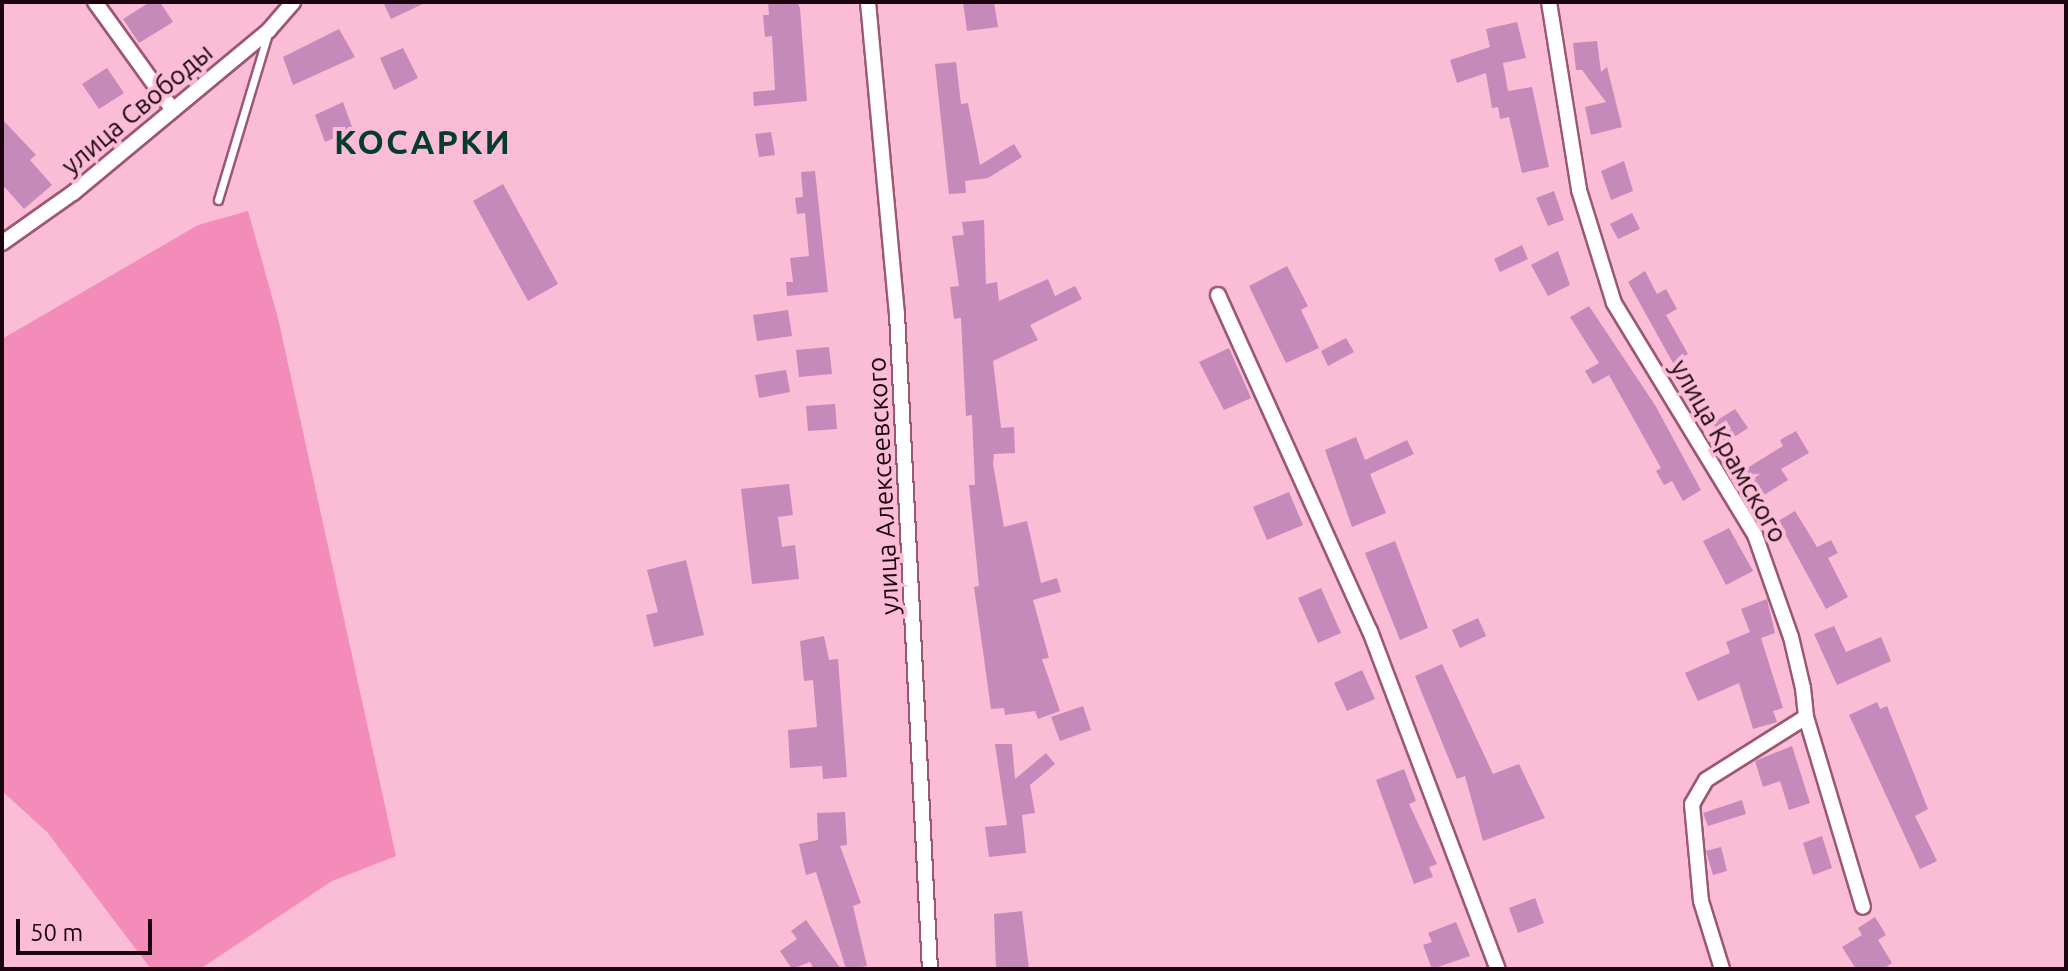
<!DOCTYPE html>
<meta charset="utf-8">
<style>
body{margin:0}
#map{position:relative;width:2068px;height:971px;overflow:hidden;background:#fbbdd5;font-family:Ubuntu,sans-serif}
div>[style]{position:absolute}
.green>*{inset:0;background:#f48cb9}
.building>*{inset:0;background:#c589ba}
.roads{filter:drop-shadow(2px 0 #9b5774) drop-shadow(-2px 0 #9b5774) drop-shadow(0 2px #9b5774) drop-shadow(0 -2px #9b5774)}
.service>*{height:7px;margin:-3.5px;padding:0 3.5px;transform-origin:3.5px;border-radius:3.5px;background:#fff}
.minor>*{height:14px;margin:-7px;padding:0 7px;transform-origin:7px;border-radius:7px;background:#fff}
span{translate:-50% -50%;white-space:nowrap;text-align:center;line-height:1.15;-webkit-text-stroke:8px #fbbdd5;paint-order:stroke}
.street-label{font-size:26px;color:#1c040f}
.district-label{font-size:34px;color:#023d30;font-weight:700;letter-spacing:2px}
.frame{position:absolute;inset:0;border:4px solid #1c040f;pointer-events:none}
.scale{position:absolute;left:16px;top:919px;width:136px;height:36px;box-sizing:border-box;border:4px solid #1c040f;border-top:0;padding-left:10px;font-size:24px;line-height:28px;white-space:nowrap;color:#1c040f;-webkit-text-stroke:6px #fbbdd5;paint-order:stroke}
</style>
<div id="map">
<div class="green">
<i style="clip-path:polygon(248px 211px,278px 318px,396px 856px,332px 881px,200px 969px,151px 969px,47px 832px,2px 791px,2px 339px,198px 225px)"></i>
</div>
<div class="building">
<i style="clip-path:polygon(150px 2px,160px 2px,173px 22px,139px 43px,123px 19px)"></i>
<i style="clip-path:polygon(383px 2px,427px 2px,391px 19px)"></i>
<i style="clip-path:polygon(768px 2px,797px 2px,800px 8px,807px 101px,754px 106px,753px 92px,775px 90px,772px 36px,765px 37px,763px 15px,769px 15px)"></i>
<i style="clip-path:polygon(963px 2px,994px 2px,998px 27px,967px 31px)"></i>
<i style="clip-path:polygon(1517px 22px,1526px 58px,1503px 63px,1508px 91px,1532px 87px,1549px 167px,1522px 173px,1509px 117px,1500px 119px,1498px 107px,1492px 108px,1486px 73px,1457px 83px,1450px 60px,1490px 47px,1486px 29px)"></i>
<i style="clip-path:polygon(339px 29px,355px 57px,293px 85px,283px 57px)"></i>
<i style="clip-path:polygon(1597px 41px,1601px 72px,1607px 67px,1622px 127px,1591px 135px,1585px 107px,1606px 102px,1582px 70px,1576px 70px,1573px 43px)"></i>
<i style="clip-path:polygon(403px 48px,418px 78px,394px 90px,380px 58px)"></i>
<i style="clip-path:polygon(956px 62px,961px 104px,968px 103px,980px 165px,1014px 144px,1022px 157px,988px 178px,965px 181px,966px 193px,949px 194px,935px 64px)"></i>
<i style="clip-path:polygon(107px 68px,124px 93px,99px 109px,82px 84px)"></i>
<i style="clip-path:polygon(343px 102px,353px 130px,325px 142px,315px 115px)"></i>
<i style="clip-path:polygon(2px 119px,36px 155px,30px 160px,52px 185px,24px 209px,2px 184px)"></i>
<i style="clip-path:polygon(771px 132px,775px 155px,759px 157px,755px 134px)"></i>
<i style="clip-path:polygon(1624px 161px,1633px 191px,1611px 200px,1601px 171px)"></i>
<i style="clip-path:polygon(815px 171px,828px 292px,787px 296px,786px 282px,793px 282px,790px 258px,809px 256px,805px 213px,797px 214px,795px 198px,803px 197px,801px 172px)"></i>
<i style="clip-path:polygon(503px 184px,558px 284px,528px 301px,473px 201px)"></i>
<i style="clip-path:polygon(1554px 191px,1564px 220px,1548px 226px,1536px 198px)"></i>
<i style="clip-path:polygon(1632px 213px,1640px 229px,1618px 239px,1610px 224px)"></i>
<i style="clip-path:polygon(984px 220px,986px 284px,997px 282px,999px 301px,1048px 279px,1055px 296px,1075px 286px,1082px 299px,1030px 325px,1038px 340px,993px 361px,1001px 428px,1014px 427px,1015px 453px,994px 454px,993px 464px,1004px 527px,1027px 521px,1041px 583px,1057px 578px,1061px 592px,1033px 600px,1049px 658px,1042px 659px,1060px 711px,1038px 719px,1035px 711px,1005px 715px,1004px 708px,991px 709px,974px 587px,979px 586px,969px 485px,975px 485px,972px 415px,966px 416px,961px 318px,954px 319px,950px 287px,959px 286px,952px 236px,964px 235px,962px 222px)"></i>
<i style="clip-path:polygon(1522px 245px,1528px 259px,1500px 272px,1494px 259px)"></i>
<i style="clip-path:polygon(1558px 251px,1570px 285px,1548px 296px,1531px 265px)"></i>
<i style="clip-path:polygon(1287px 266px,1308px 306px,1301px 310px,1319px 348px,1286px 363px,1249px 286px)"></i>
<i style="clip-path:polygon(1645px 271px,1657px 294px,1666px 289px,1677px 309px,1666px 315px,1688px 354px,1673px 363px,1628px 282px)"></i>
<i style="clip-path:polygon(1589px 306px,1655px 405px,1701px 490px,1683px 501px,1672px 481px,1664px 485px,1656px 471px,1661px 468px,1609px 375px,1593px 384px,1585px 371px,1599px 363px,1570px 317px)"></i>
<i style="clip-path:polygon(788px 310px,792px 336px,757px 341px,753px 315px)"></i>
<i style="clip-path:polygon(1346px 338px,1354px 352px,1328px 366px,1321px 351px)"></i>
<i style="clip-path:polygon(829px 347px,832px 374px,799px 377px,796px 350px)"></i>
<i style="clip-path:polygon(1229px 348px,1251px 398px,1224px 410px,1199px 362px)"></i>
<i style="clip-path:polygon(786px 370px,790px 392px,759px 398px,755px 375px)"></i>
<i style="clip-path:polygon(835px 404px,837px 429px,808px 431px,806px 406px)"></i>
<i style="clip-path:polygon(1735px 409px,1748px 428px,1725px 443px,1713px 423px)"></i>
<i style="clip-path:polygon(1796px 431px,1809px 453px,1781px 469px,1788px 480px,1761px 497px,1744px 470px,1783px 446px,1780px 440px)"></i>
<i style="clip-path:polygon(1356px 437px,1365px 460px,1407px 440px,1414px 454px,1370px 474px,1386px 513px,1352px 527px,1325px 450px)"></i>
<i style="clip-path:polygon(789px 484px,793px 515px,778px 517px,782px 547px,795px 545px,799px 579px,752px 584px,741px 489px)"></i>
<i style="clip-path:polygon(1289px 492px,1303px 525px,1267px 540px,1253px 507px)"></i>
<i style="clip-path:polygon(1795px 511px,1817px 547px,1831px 540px,1838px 553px,1828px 558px,1848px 597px,1826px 609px,1778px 521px)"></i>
<i style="clip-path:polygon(1729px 528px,1753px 571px,1726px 585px,1703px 541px)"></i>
<i style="clip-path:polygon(1395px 541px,1428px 628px,1400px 640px,1365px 553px)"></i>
<i style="clip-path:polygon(686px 560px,704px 635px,654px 647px,646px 615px,658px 612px,647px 570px)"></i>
<i style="clip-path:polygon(1321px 588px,1341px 633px,1318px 643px,1298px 598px)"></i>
<i style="clip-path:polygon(1767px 599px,1775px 633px,1761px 638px,1783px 708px,1773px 711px,1777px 722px,1753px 729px,1739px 683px,1698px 701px,1685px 673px,1730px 653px,1726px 642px,1750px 632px,1741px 609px)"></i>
<i style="clip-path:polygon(1478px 618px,1486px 636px,1460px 648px,1452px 630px)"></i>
<i style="clip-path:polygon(1834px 626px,1846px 652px,1881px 637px,1891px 661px,1837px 685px,1814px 634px)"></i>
<i style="clip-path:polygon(824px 636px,829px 660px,838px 659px,847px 777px,823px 779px,822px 766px,790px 768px,788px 730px,817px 727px,813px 680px,804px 681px,800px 641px)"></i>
<i style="clip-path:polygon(1442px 664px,1493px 774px,1519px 764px,1545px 818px,1483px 841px,1465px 776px,1457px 779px,1415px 676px)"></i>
<i style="clip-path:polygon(1362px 670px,1375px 699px,1347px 711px,1334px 683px)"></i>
<i style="clip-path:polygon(1877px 702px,1880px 709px,1887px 706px,1928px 809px,1915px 816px,1937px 861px,1920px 869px,1849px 715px)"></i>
<i style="clip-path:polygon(1083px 706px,1091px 730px,1060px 741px,1051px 717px)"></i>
<i style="clip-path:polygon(995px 744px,1012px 744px,1015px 779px,1046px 753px,1055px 764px,1030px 785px,1035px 813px,1022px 815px,1026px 853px,989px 857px,985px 827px,1007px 825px)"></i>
<i style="clip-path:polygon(1792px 746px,1810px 803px,1789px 810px,1780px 781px,1763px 787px,1755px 761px)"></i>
<i style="clip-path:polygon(1404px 769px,1416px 801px,1409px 804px,1437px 864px,1429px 867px,1433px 877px,1414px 884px,1376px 780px)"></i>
<i style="clip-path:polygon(1742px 800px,1746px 814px,1708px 826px,1703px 813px)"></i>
<i style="clip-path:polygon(845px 812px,847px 845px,840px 846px,861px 903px,853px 906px,867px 966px,846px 969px,816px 872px,806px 875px,799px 844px,818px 840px,817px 813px)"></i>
<i style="clip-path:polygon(1822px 836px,1832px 868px,1813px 875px,1803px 843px)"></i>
<i style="clip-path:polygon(1721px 847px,1727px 871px,1713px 875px,1706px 851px)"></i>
<i style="clip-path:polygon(1535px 898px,1544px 923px,1518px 933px,1509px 908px)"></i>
<i style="clip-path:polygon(1022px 911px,1029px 969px,996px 969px,994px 914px)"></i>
<i style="clip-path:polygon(1875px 917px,1886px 935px,1878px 940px,1892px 963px,1883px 969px,1856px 969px,1842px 947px,1862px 935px,1858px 928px)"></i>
<i style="clip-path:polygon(806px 920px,841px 969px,814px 969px,810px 962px,792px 969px,780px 951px,797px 939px,791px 931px)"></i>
<i style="clip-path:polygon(1456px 922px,1470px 956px,1432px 969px,1423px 945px,1432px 942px,1428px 933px)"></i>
</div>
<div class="roads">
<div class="service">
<i style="left:218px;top:200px;width:174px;rotate:-73.3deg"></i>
</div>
<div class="minor">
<i style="left:95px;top:2px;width:133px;rotate:54.2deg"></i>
<i style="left:868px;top:2px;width:313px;rotate:84.7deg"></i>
<i style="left:897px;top:314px;width:656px;rotate:87.12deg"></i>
<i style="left:1549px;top:2px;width:190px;rotate:80.9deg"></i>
<i style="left:1579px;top:190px;width:118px;rotate:72.8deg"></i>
<i style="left:1614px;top:303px;width:271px;rotate:58.7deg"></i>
<i style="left:1755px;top:535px;width:108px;rotate:70.6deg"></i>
<i style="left:1791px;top:637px;width:52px;rotate:76.8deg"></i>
<i style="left:1803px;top:688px;width:29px;rotate:84deg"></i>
<i style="left:1806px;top:717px;width:118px;rotate:147.8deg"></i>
<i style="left:1706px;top:780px;width:28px;rotate:120deg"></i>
<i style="left:1692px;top:804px;width:97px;rotate:84.7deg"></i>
<i style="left:1701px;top:901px;width:71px;rotate:72.8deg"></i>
<i style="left:2px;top:243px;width:87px;rotate:-35.2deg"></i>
<i style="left:73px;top:193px;width:255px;rotate:-39.7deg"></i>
<i style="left:269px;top:30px;width:37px;rotate:-49deg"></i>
<i style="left:1218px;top:295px;width:369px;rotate:65.7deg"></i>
<i style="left:1370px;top:631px;width:361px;rotate:69.3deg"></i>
<i style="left:1806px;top:717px;width:198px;rotate:73.3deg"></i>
</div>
</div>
<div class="street-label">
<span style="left:137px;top:109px;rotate:-40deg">улица Свободы</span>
<span style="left:1729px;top:451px;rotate:60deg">улица Крамского</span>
<span style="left:883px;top:486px;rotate:-93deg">улица Алексеевского</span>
</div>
<div class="district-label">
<span style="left:423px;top:142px">КОСАРКИ</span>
</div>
<div class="frame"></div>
<div class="scale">50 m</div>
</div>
